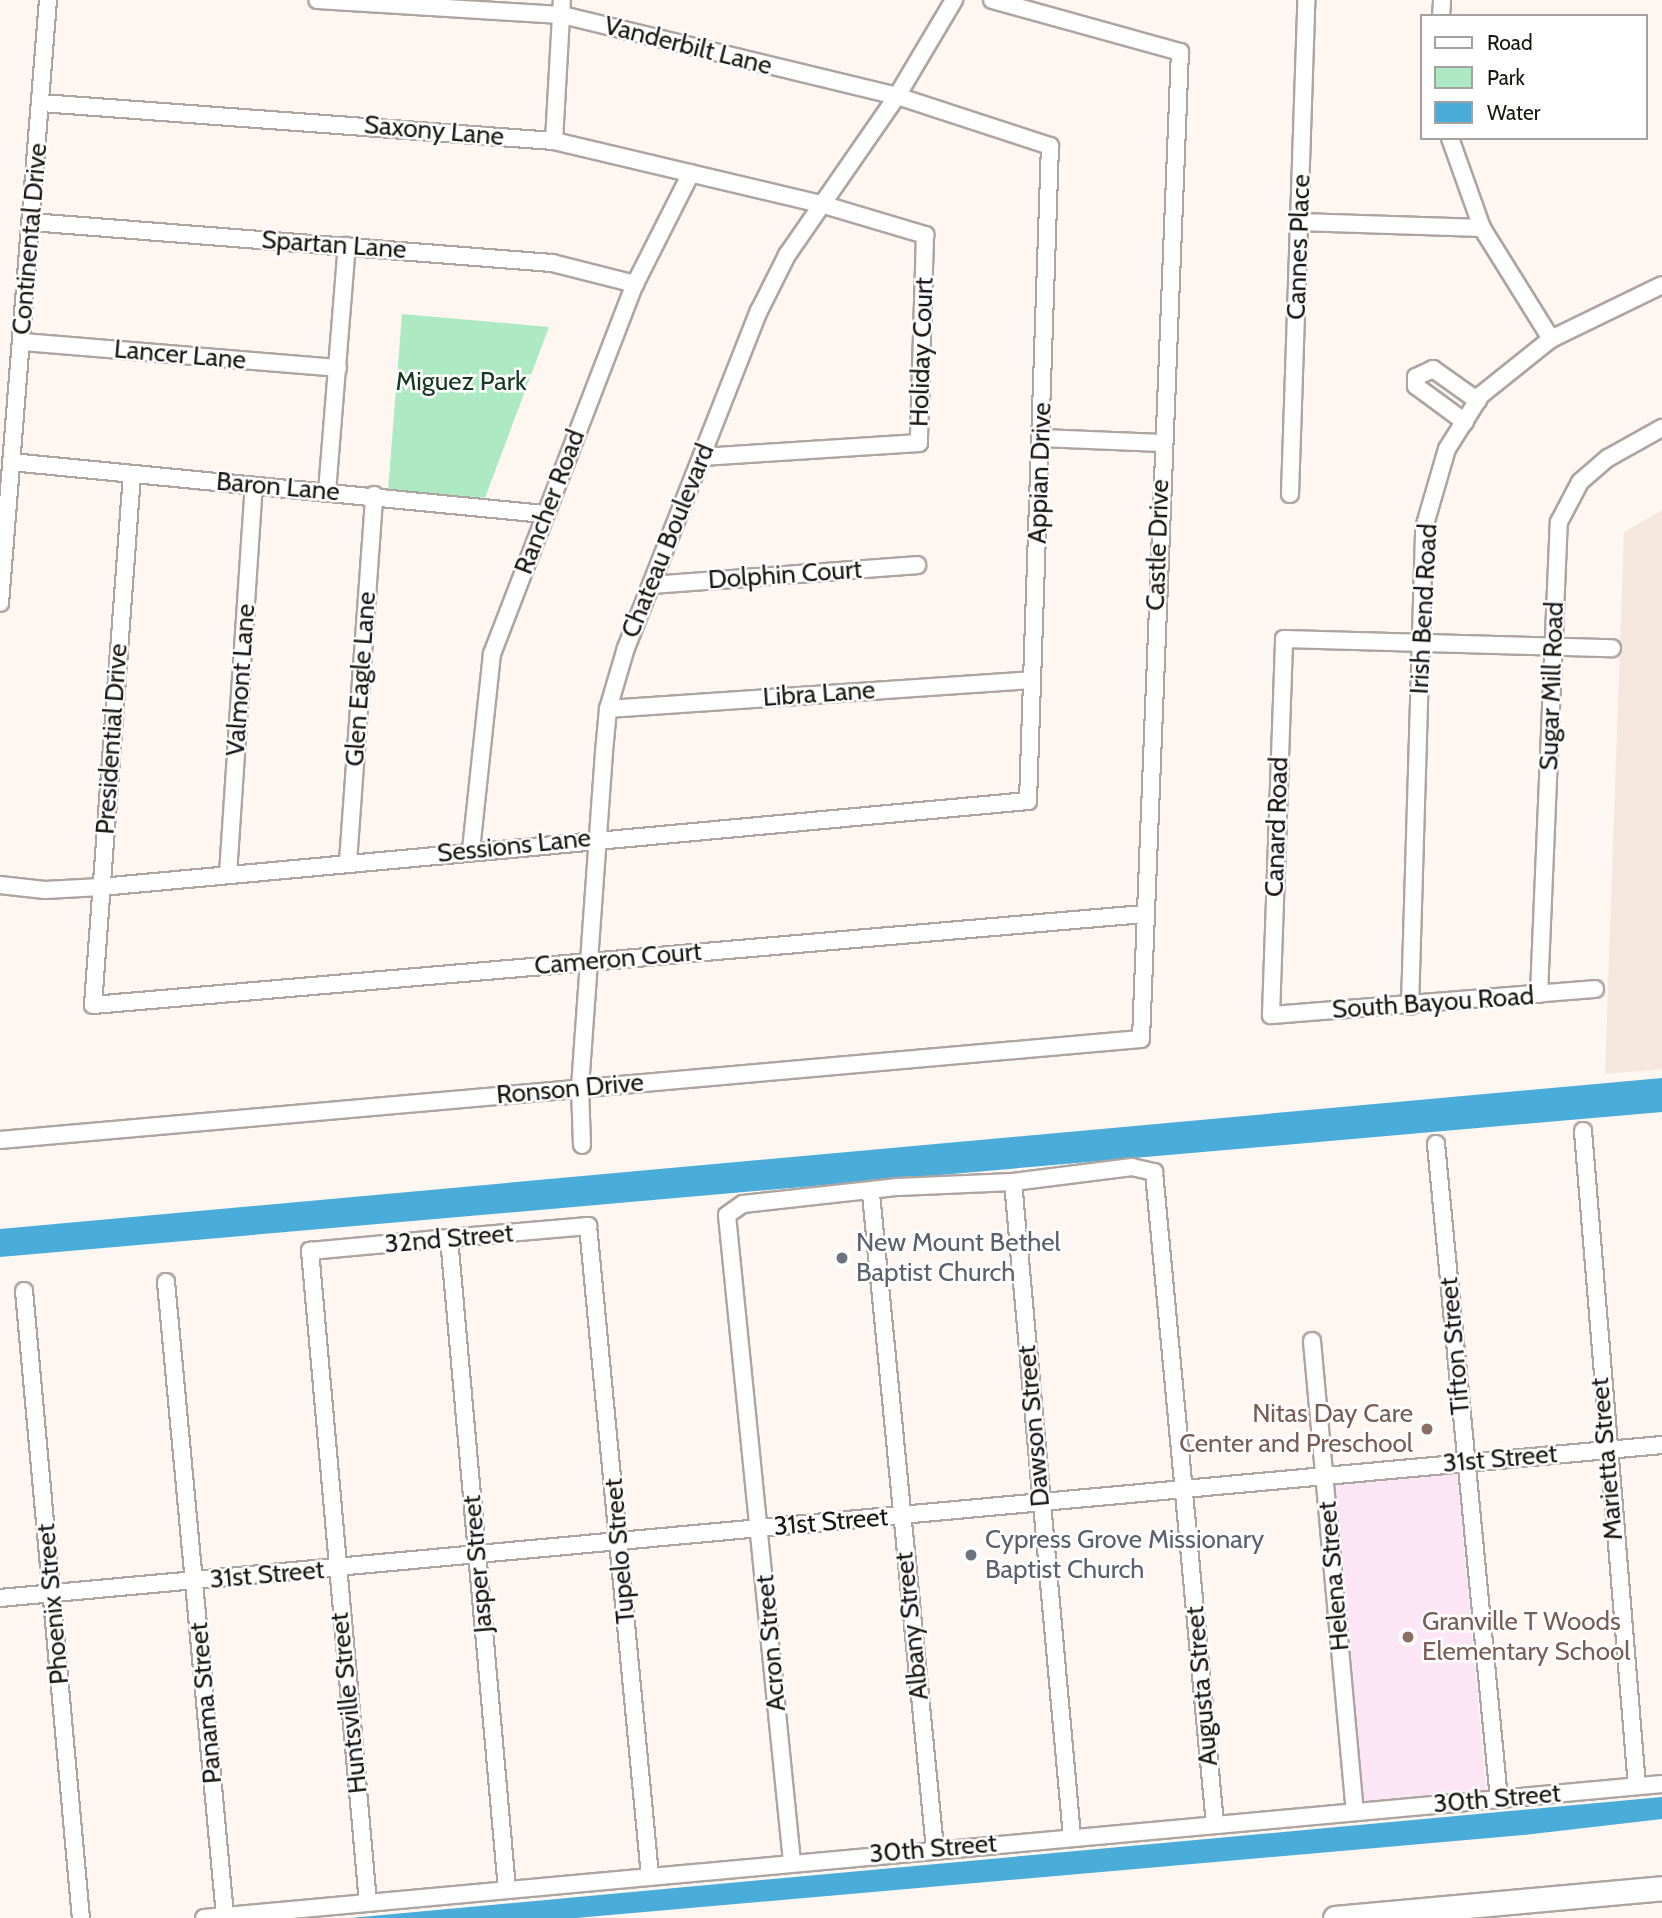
<!DOCTYPE html>
<style>
body{margin:0}
#map{position:relative;width:1662px;height:1918px;overflow:hidden;background:#fef6f1;font-family:Cabin,sans-serif}
div>[style]{position:absolute}
.built>*{inset:0;background:#f6e7de}
.education>*{inset:0;background:#fce6f5}
.green>*{inset:0;background:#adeac3}
.water>*{inset:0;background:#4aacd9}
.roads{filter:drop-shadow(2px 0 #ada5a1) drop-shadow(-2px 0 #ada5a1) drop-shadow(0 2px #ada5a1) drop-shadow(0 -2px #ada5a1)}
.minor>*{height:16px;margin:-8px;padding:0 8px;transform-origin:8px;border-radius:8px;background:#fff}
.highway>*{height:23px;margin:-11.5px;padding:0 11.5px;transform-origin:11.5px;border-radius:11.5px;background:#fff}
.dots>*{width:19px;height:19px;translate:-50% -50%;box-sizing:border-box;border:4px solid #fff;border-radius:50%}
span{translate:-50% -50%;white-space:nowrap;text-align:center;line-height:1.15;-webkit-text-stroke:5px #fff;paint-order:stroke}
.street-label{font-size:26px;color:#191614}
.park-label{font-size:26px;color:#143924}
.worship-label{font-size:26px;color:#5b616d}
.left{translate:0 -50%;text-align:left}
.education-label{font-size:26px;color:#785e54}
.right{translate:-100% -50%;text-align:right}
.legend{position:absolute;left:1420px;top:14px;width:228px;height:126px;box-sizing:border-box;background:#fff;border:2px solid #a3a2a1;margin:0;padding:9px 12px;list-style:none;font-size:21px;color:#191614}
.legend li{display:flex;align-items:center;gap:14px;height:35px}
.legend b{width:35px;border:2px solid #a3a2a1}
</style>
<div id="map">
<div class="built">
<i style="clip-path:polygon(1662px 510px,1662px 1069px,1605px 1074px,1624px 532px)"></i>
</div>
<div class="education">
<i style="clip-path:polygon(1457px 1471px,1486px 1791px,1359px 1803px,1330px 1482px)"></i>
</div>
<div class="green">
<i style="clip-path:polygon(402px 314px,549px 327px,485px 498px,388px 490px)"></i>
</div>
<div class="water">
<i style="clip-path:polygon(1662px 1078px,1662px 1112px,0 1257px,0 1229px)"></i>
<i style="clip-path:polygon(1662px 1797px,1662px 1819px,1523px 1835px,576px 1918px,350px 1918px)"></i>
</div>
<div class="roads">
<div class="minor">
<i style="left:1441px;top:16px;width:16px;rotate:-86deg"></i>
<i style="left:41px;top:103px;width:514px;rotate:4.24deg"></i>
<i style="left:554px;top:141px;width:274px;rotate:13.3deg"></i>
<i style="left:821px;top:204px;width:109px;rotate:16.6deg"></i>
<i style="left:925px;top:235px;width:208px;rotate:91.7deg"></i>
<i style="left:919px;top:443px;width:218px;rotate:176.3deg"></i>
<i style="left:1450px;top:138px;width:96px;rotate:70.4deg"></i>
<i style="left:1482px;top:228px;width:131px;rotate:58.1deg"></i>
<i style="left:554px;top:141px;width:141px;rotate:-86.8deg"></i>
<i style="left:31px;top:222px;width:523px;rotate:4.5deg"></i>
<i style="left:552px;top:263px;width:86px;rotate:14.2deg"></i>
<i style="left:1300px;top:222px;width:182px;rotate:1.9deg"></i>
<i style="left:22px;top:342px;width:317px;rotate:4.7deg"></i>
<i style="left:1465px;top:422px;width:61px;rotate:-143.7deg"></i>
<i style="left:1416px;top:386px;width:9px;rotate:-90deg"></i>
<i style="left:1416px;top:377px;width:19px;rotate:-25deg"></i>
<i style="left:1433px;top:369px;width:55px;rotate:35.4deg"></i>
<i style="left:1041px;top:438px;width:121px;rotate:2.4deg"></i>
<i style="left:11px;top:462px;width:536px;rotate:5.57deg"></i>
<i style="left:132px;top:474px;width:532px;rotate:94.2deg"></i>
<i style="left:93px;top:1005px;width:1054px;rotate:-4.95deg"></i>
<i style="left:327px;top:492px;width:247px;rotate:-85.4deg"></i>
<i style="left:1290px;top:494px;width:494px;rotate:-88.1deg"></i>
<i style="left:653px;top:585px;width:265px;rotate:-4.3deg"></i>
<i style="left:0;top:603px;width:605px;rotate:-85.45deg"></i>
<i style="left:608px;top:709px;width:424px;rotate:-3.9deg"></i>
<i style="left:471px;top:850px;width:197px;rotate:-83.9deg"></i>
<i style="left:492px;top:654px;width:397px;rotate:-68.9deg"></i>
<i style="left:635px;top:284px;width:124px;rotate:-63.2deg"></i>
<i style="left:348px;top:862px;width:368px;rotate:-85.9deg"></i>
<i style="left:228px;top:874px;width:389px;rotate:-86.2deg"></i>
<i style="left:0;top:885px;width:45px;rotate:6.3deg"></i>
<i style="left:45px;top:890px;width:56px;rotate:-3.1deg"></i>
<i style="left:101px;top:887px;width:931px;rotate:-5.3deg"></i>
<i style="left:1028px;top:801px;width:655px;rotate:-88.08deg"></i>
<i style="left:1050px;top:146px;width:161px;rotate:-161.9deg"></i>
<i style="left:897px;top:96px;width:346px;rotate:-166.4deg"></i>
<i style="left:561px;top:15px;width:244px;rotate:-176.5deg"></i>
<i style="left:1595px;top:989px;width:325px;rotate:175.4deg"></i>
<i style="left:1271px;top:1015px;width:376px;rotate:-88deg"></i>
<i style="left:1284px;top:639px;width:328px;rotate:1.6deg"></i>
<i style="left:1539px;top:994px;width:472px;rotate:-87.6deg"></i>
<i style="left:1559px;top:522px;width:45px;rotate:-62.3deg"></i>
<i style="left:1580px;top:482px;width:37px;rotate:-41deg"></i>
<i style="left:1608px;top:458px;width:62px;rotate:-29.1deg"></i>
<i style="left:1410px;top:1006px;width:478px;rotate:-88.3deg"></i>
<i style="left:1424px;top:528px;width:82px;rotate:-73.8deg"></i>
<i style="left:1447px;top:449px;width:64px;rotate:-57.8deg"></i>
<i style="left:1481px;top:395px;width:90px;rotate:-38.7deg"></i>
<i style="left:1551px;top:339px;width:123px;rotate:-25.9deg"></i>
<i style="left:1583px;top:1131px;width:657px;rotate:85.29deg"></i>
<i style="left:0;top:1140px;width:1145px;rotate:-5.06deg"></i>
<i style="left:1141px;top:1039px;width:988px;rotate:-87.74deg"></i>
<i style="left:1180px;top:52px;width:195px;rotate:-164.5deg"></i>
<i style="left:1436px;top:1144px;width:658px;rotate:84.51deg"></i>
<i style="left:582px;top:1145px;width:58px;rotate:-92deg"></i>
<i style="left:580px;top:1087px;width:336px;rotate:-85.9deg"></i>
<i style="left:604px;top:752px;width:43px;rotate:-84.7deg"></i>
<i style="left:608px;top:709px;width:64px;rotate:-73.6deg"></i>
<i style="left:626px;top:648px;width:362px;rotate:-68.5deg"></i>
<i style="left:759px;top:311px;width:63px;rotate:-63.4deg"></i>
<i style="left:787px;top:255px;width:193px;rotate:-55.3deg"></i>
<i style="left:897px;top:96px;width:112px;rotate:-59.3deg"></i>
<i style="left:1013px;top:1182px;width:658px;rotate:84.85deg"></i>
<i style="left:871px;top:1194px;width:658px;rotate:84.42deg"></i>
<i style="left:449px;top:1238px;width:654px;rotate:84.91deg"></i>
<i style="left:166px;top:1282px;width:637px;rotate:84.68deg"></i>
<i style="left:24px;top:1291px;width:630px;rotate:84.81deg"></i>
<i style="left:1312px;top:1341px;width:473px;rotate:84.8deg"></i>
<i style="left:0;top:1598px;width:1669px;rotate:-5.26deg"></i>
<i style="left:792px;top:1862px;width:650px;rotate:-95.74deg"></i>
<i style="left:727px;top:1215px;width:19px;rotate:-35deg"></i>
<i style="left:743px;top:1204px;width:156px;rotate:-6.3deg"></i>
<i style="left:898px;top:1187px;width:115px;rotate:-2.5deg"></i>
<i style="left:1013px;top:1182px;width:120px;rotate:-7.2deg"></i>
<i style="left:1132px;top:1167px;width:23px;rotate:13deg"></i>
<i style="left:1154px;top:1172px;width:655px;rotate:84.66deg"></i>
<i style="left:368px;top:1903px;width:655px;rotate:-95.08deg"></i>
<i style="left:310px;top:1251px;width:140px;rotate:-5.3deg"></i>
<i style="left:449px;top:1238px;width:140px;rotate:-4.9deg"></i>
<i style="left:588px;top:1226px;width:653px;rotate:84.55deg"></i>
<i style="left:204px;top:1918px;width:1464px;rotate:-5.25deg"></i>
</div>
<div class="highway">
<i style="left:1335px;top:1918px;width:328px;rotate:-5.2deg"></i>
</div>
</div>
<div class="dots">
<i style="left:842px;top:1258px;background:#6b7280"></i>
<i style="left:1427px;top:1429px;background:#8d6e63"></i>
<i style="left:971px;top:1555px;background:#6b7280"></i>
<i style="left:1408px;top:1637px;background:#8d6e63"></i>
</div>
<div class="street-label">
<span style="left:688px;top:46px;rotate:14deg">Vanderbilt Lane</span>
<span style="left:434px;top:131px;rotate:5deg">Saxony Lane</span>
<span style="left:30px;top:239px;rotate:-85deg">Continental Drive</span>
<span style="left:334px;top:245px;rotate:4deg">Spartan Lane</span>
<span style="left:1299px;top:247px;rotate:-88deg">Cannes Place</span>
<span style="left:922px;top:352px;rotate:-88deg">Holiday Court</span>
<span style="left:180px;top:355px;rotate:5deg">Lancer Lane</span>
<span style="left:1040px;top:473px;rotate:-88deg">Appian Drive</span>
<span style="left:278px;top:487px;rotate:5deg">Baron Lane</span>
<span style="left:550px;top:502px;rotate:-69deg">Rancher Road</span>
<span style="left:668px;top:541px;rotate:-68deg">Chateau Boulevard</span>
<span style="left:1158px;top:545px;rotate:-88deg">Castle Drive</span>
<span style="left:785px;top:575px;rotate:-4deg">Dolphin Court</span>
<span style="left:1424px;top:609px;rotate:-87deg">Irish Bend Road</span>
<span style="left:361px;top:679px;rotate:-86deg">Glen Eagle Lane</span>
<span style="left:241px;top:680px;rotate:-86deg">Valmont Lane</span>
<span style="left:1552px;top:686px;rotate:-88deg">Sugar Mill Road</span>
<span style="left:819px;top:694px;rotate:-4deg">Libra Lane</span>
<span style="left:112px;top:739px;rotate:-86deg">Presidential Drive</span>
<span style="left:1277px;top:827px;rotate:-88deg">Canard Road</span>
<span style="left:514px;top:846px;rotate:-6deg">Sessions Lane</span>
<span style="left:618px;top:959px;rotate:-5deg">Cameron Court</span>
<span style="left:1433px;top:1003px;rotate:-4deg">South Bayou Road</span>
<span style="left:570px;top:1089px;rotate:-5deg">Ronson Drive</span>
<span style="left:449px;top:1239px;rotate:-5deg">32nd Street</span>
<span style="left:1455px;top:1346px;rotate:-95deg">Tifton Street</span>
<span style="left:1034px;top:1426px;rotate:-95deg">Dawson Street</span>
<span style="left:1500px;top:1459px;rotate:-5deg">31st Street</span>
<span style="left:1607px;top:1459px;rotate:-95deg">Marietta Street</span>
<span style="left:831px;top:1522px;rotate:-5deg">31st Street</span>
<span style="left:620px;top:1551px;rotate:-95deg">Tupelo Street</span>
<span style="left:478px;top:1564px;rotate:-95deg">Jasper Street</span>
<span style="left:267px;top:1575px;rotate:-5deg">31st Street</span>
<span style="left:1334px;top:1576px;rotate:-95deg">Helena Street</span>
<span style="left:53px;top:1604px;rotate:-95deg">Phoenix Street</span>
<span style="left:912px;top:1626px;rotate:-96deg">Albany Street</span>
<span style="left:771px;top:1643px;rotate:-95deg">Acron Street</span>
<span style="left:1202px;top:1686px;rotate:-95deg">Augusta Street</span>
<span style="left:206px;top:1703px;rotate:-95deg">Panama Street</span>
<span style="left:349px;top:1703px;rotate:-96deg">Huntsville Street</span>
<span style="left:1497px;top:1799px;rotate:-5deg">30th Street</span>
<span style="left:933px;top:1849px;rotate:-5deg">30th Street</span>
</div>
<div class="park-label">
<span style="left:461px;top:382px">Miguez Park</span>
</div>
<div class="worship-label">
<span class="left" style="left:856px;top:1258px">New Mount Bethel<br>Baptist Church</span>
<span class="left" style="left:985px;top:1555px">Cypress Grove Missionary<br>Baptist Church</span>
</div>
<div class="education-label">
<span class="right" style="left:1413px;top:1429px">Nitas Day Care<br>Center and Preschool</span>
<span class="left" style="left:1422px;top:1637px">Granville T Woods<br>Elementary School</span>
</div>
<ul class="legend">
<li><b style="height:9px;background:#fff"></b>Road</li>
<li><b style="height:19px;background:#adeac3"></b>Park</li>
<li><b style="height:19px;background:#4aacd9"></b>Water</li>
</ul>
</div>
